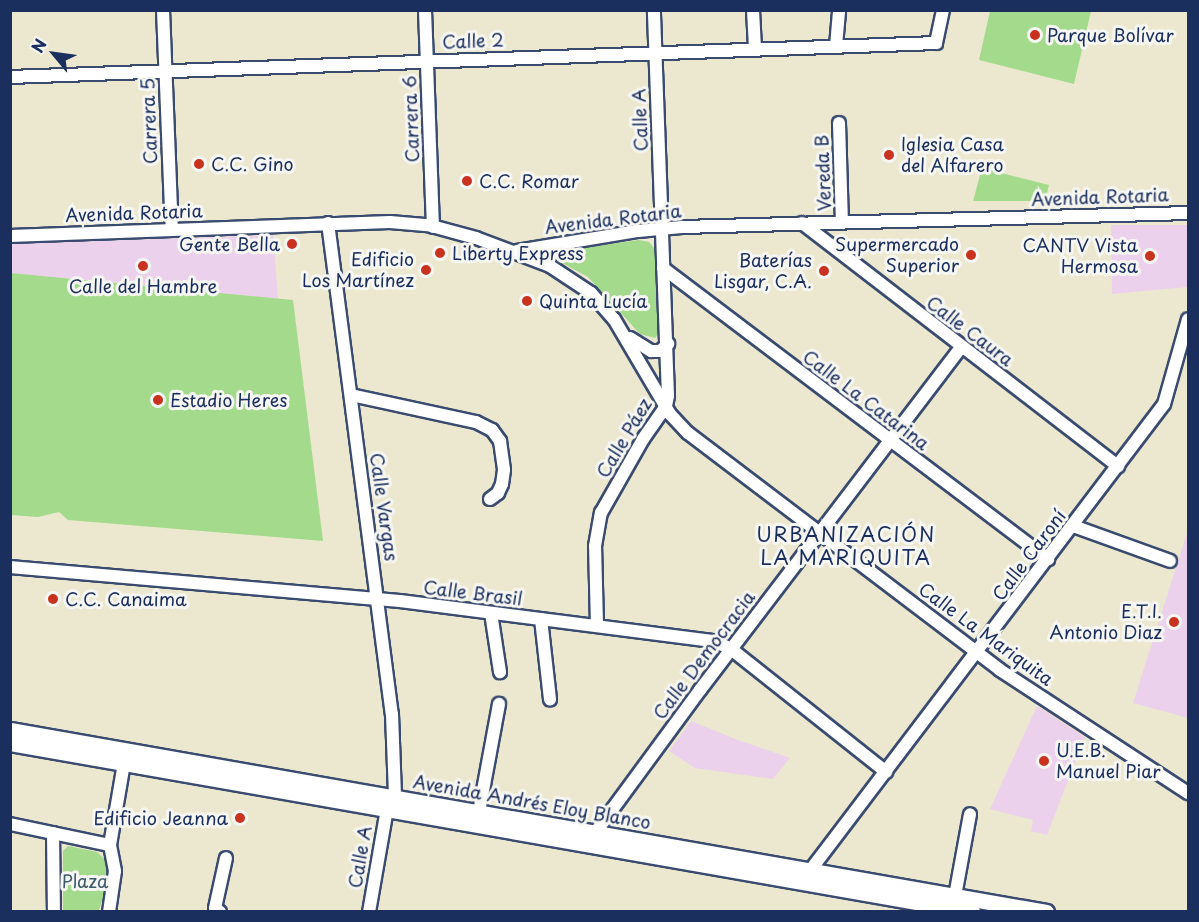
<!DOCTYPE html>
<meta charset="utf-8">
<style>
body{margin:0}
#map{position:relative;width:1199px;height:922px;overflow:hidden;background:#ece8d0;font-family:"Playpen Sans",sans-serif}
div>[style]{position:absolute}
.built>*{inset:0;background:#ebd1eb}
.green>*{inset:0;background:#a3da8c}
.roads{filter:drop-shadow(2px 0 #3a4b6f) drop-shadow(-2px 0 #3a4b6f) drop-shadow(0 2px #3a4b6f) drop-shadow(0 -2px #3a4b6f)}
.minor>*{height:12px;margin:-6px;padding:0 6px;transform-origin:6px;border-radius:6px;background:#fff}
.tertiary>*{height:15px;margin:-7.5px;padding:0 7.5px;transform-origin:7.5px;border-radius:7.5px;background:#fff}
.dots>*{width:16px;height:16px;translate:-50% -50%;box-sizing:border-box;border:3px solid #f6f6f2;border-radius:50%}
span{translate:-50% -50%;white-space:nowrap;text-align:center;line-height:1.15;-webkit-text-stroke:6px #f6f6f2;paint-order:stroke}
.poi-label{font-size:18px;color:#1b2f5e}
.left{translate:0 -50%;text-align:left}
.right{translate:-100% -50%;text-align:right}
.street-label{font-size:18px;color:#1b2f5e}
.park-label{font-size:18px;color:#3d5a6a}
.neighbourhood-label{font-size:20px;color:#1b2f5e;letter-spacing:1.5px}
.frame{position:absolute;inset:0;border:12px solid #1b2f5e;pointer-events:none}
.north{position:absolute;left:24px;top:24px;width:60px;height:60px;-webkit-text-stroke:4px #f6f6f2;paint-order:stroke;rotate:299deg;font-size:16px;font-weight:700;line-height:24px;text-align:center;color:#1b2f5e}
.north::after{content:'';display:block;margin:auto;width:21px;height:27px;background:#1b2f5e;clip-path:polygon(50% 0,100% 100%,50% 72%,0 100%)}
</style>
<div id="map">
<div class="built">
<i style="clip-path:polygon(1111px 225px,1188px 225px,1188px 287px,1112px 294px)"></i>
<i style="clip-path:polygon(273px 235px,278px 299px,11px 273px,10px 244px)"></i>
<i style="clip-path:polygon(1188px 530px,1188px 718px,1133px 703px)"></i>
<i style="clip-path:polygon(1037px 706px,1085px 737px,1047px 835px,1031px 831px,1033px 820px,990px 809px)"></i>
<i style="clip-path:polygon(691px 721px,738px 740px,790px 758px,773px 779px,695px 768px,669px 751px)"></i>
</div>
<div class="green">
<i style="clip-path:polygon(990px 11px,1091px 11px,1074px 84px,979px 60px)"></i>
<i style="clip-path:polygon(982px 168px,1049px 185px,1045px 201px,973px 201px)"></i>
<i style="clip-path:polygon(639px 240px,649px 242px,655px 249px,658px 334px,655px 338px,640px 334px,588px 277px,553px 258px,555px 252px)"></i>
<i style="clip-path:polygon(11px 273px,293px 300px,323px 541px,68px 520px,59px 512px,38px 517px,11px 515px)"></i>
<i style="clip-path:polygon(68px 846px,97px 852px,108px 862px,106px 891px,98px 912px,63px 912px,63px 851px)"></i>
</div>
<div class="roads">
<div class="minor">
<i style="left:163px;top:10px;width:220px;rotate:87.7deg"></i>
<i style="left:425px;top:10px;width:217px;rotate:87.9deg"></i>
<i style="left:753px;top:10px;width:39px;rotate:87deg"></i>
<i style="left:836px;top:46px;width:36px;rotate:-85deg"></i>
<i style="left:10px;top:77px;width:927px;rotate:-2.1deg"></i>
<i style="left:936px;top:43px;width:34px;rotate:-78deg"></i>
<i style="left:839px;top:123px;width:99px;rotate:88.3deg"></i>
<i style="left:328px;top:223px;width:495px;rotate:82.6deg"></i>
<i style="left:392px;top:714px;width:83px;rotate:87.9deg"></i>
<i style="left:395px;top:797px;width:14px;rotate:124deg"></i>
<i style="left:387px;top:809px;width:105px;rotate:99.9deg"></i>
<i style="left:802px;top:223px;width:399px;rotate:37.6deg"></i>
<i style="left:10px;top:236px;width:380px;rotate:-2.1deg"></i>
<i style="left:390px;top:222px;width:38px;rotate:5deg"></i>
<i style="left:428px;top:225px;width:50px;rotate:15.2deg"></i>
<i style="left:476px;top:238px;width:79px;rotate:20.7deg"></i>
<i style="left:550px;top:266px;width:49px;rotate:33.4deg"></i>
<i style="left:591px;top:293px;width:35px;rotate:49deg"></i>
<i style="left:614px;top:319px;width:110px;rotate:59.5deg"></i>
<i style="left:670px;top:414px;width:26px;rotate:47deg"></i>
<i style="left:688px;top:433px;width:392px;rotate:37.2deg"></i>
<i style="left:1000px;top:670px;width:225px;rotate:33.2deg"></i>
<i style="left:517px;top:251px;width:123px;rotate:-9.4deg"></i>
<i style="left:638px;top:231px;width:44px;rotate:-5.2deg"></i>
<i style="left:682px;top:227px;width:506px;rotate:-1.58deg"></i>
<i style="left:663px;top:268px;width:483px;rotate:37.1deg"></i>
<i style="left:630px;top:338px;width:25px;rotate:32deg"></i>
<i style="left:651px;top:351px;width:9px"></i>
<i style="left:660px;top:351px;width:11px;rotate:-41deg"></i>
<i style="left:351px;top:395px;width:128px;rotate:12.2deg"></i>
<i style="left:476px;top:422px;width:18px;rotate:27deg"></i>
<i style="left:492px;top:430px;width:14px;rotate:54deg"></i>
<i style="left:500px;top:441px;width:29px;rotate:82deg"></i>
<i style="left:504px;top:470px;width:14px;rotate:98deg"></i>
<i style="left:502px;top:484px;width:10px;rotate:114deg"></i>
<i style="left:498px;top:493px;width:10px;rotate:143deg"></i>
<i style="left:1073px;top:526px;width:103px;rotate:19.8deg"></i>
<i style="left:10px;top:567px;width:391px;rotate:5deg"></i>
<i style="left:400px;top:601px;width:317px;rotate:7.3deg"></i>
<i style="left:714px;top:641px;width:19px;rotate:25deg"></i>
<i style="left:731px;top:649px;width:198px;rotate:38.4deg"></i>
<i style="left:491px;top:613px;width:60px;rotate:81.3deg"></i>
<i style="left:541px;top:619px;width:81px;rotate:83.6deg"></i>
<i style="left:597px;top:626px;width:80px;rotate:-91.4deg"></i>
<i style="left:595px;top:546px;width:34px;rotate:-80deg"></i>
<i style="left:601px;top:513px;width:85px;rotate:-60.4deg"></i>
<i style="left:643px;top:439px;width:40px;rotate:-55.1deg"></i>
<i style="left:666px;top:406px;width:10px;rotate:-79deg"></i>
<i style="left:668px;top:396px;width:386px;rotate:-92.1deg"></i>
<i style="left:479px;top:812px;width:110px;rotate:-79.5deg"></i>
<i style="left:10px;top:824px;width:102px;rotate:11.9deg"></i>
<i style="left:53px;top:833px;width:79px;rotate:89.3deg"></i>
<i style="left:592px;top:837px;width:182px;rotate:-53.7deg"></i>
<i style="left:700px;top:690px;width:431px;rotate:-52.7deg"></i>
<i style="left:806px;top:876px;width:592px;rotate:-52.82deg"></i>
<i style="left:1164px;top:404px;width:88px;rotate:-74.2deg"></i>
<i style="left:955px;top:896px;width:83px;rotate:-79.6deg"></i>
<i style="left:109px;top:912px;width:41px;rotate:-81.7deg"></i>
<i style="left:115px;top:871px;width:26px;rotate:-101deg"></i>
<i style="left:110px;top:845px;width:83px;rotate:-80.3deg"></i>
<i style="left:220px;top:912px;width:6px;rotate:-141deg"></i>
<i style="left:215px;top:908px;width:51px;rotate:-77.6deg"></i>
</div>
<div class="tertiary">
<i style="left:10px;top:730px;width:1052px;rotate:9.96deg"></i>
<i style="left:10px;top:743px;width:977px;rotate:9.96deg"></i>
</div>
</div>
<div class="dots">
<i style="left:1035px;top:35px;background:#c8321e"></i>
<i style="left:889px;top:155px;background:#c8321e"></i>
<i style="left:199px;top:164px;background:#c8321e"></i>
<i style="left:467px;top:181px;background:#c8321e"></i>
<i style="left:292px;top:244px;background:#c8321e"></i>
<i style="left:440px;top:253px;background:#c8321e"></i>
<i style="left:971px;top:255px;background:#c8321e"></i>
<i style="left:1150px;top:256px;background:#c8321e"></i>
<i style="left:143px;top:266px;background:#c8321e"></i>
<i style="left:426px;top:270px;background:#c8321e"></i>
<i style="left:824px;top:271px;background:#c8321e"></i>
<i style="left:527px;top:301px;background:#c8321e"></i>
<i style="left:158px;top:400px;background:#c8321e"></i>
<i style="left:53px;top:599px;background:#c8321e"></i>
<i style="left:1174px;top:622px;background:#c8321e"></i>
<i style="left:1044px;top:761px;background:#c8321e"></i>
<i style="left:240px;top:818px;background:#c8321e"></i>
</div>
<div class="poi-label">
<span class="left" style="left:1047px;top:35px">Parque Bolívar</span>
<span class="left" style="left:901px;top:155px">Iglesia Casa<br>del Alfarero</span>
<span class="left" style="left:211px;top:164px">C.C. Gino</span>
<span class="left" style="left:479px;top:181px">C.C. Romar</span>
<span class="right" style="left:280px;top:244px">Gente Bella</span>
<span class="right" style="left:959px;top:255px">Supermercado<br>Superior</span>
<span class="right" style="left:1138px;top:256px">CANTV Vista<br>Hermosa</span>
<span class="left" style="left:452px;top:253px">Liberty Express</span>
<span class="right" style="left:414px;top:270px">Edificio<br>Los Martínez</span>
<span class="right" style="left:812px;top:271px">Baterías<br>Lisgar, C.A.</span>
<span style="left:143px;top:286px">Calle del Hambre</span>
<span class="left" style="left:539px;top:301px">Quinta Lucía</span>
<span class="left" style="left:170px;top:400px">Estadio Heres</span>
<span class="left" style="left:65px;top:599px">C.C. Canaima</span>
<span class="right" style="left:1162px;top:622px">E.T.I.<br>Antonio Diaz</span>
<span class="left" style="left:1056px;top:761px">U.E.B.<br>Manuel Piar</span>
<span class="right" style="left:228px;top:818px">Edificio Jeanna</span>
</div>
<div class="street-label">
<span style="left:473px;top:41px;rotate:-2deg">Calle 2</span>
<span style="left:411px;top:119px;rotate:-92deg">Carrera 6</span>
<span style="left:640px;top:120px;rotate:-92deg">Calle A</span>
<span style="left:149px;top:121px;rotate:-92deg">Carrera 5</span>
<span style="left:823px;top:173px;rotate:-92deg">Vereda B</span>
<span style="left:1100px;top:197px;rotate:-2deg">Avenida Rotaria</span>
<span style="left:134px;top:213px;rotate:-2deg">Avenida Rotaria</span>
<span style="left:613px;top:219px;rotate:-7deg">Avenida Rotaria</span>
<span style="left:970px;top:331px;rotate:37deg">Calle Caura</span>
<span style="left:866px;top:400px;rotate:37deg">Calle La Catarina</span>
<span style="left:624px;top:438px;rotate:-59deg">Calle Páez</span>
<span style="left:384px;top:507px;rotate:82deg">Calle Vargas</span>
<span style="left:1029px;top:555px;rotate:-53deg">Calle Caroní</span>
<span style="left:473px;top:593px;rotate:7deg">Calle Brasil</span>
<span style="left:986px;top:634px;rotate:36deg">Calle La Mariquita</span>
<span style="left:704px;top:655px;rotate:-53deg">Calle Democracia</span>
<span style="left:532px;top:802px;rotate:10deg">Avenida Andrés Eloy Blanco</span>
<span style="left:360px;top:857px;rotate:-80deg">Calle A</span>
</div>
<div class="park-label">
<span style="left:85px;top:881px">Plaza</span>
</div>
<div class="neighbourhood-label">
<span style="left:846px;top:546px">URBANIZACIÓN<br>LA MARIQUITA</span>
</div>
<div class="frame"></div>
<div class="north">N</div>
</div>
